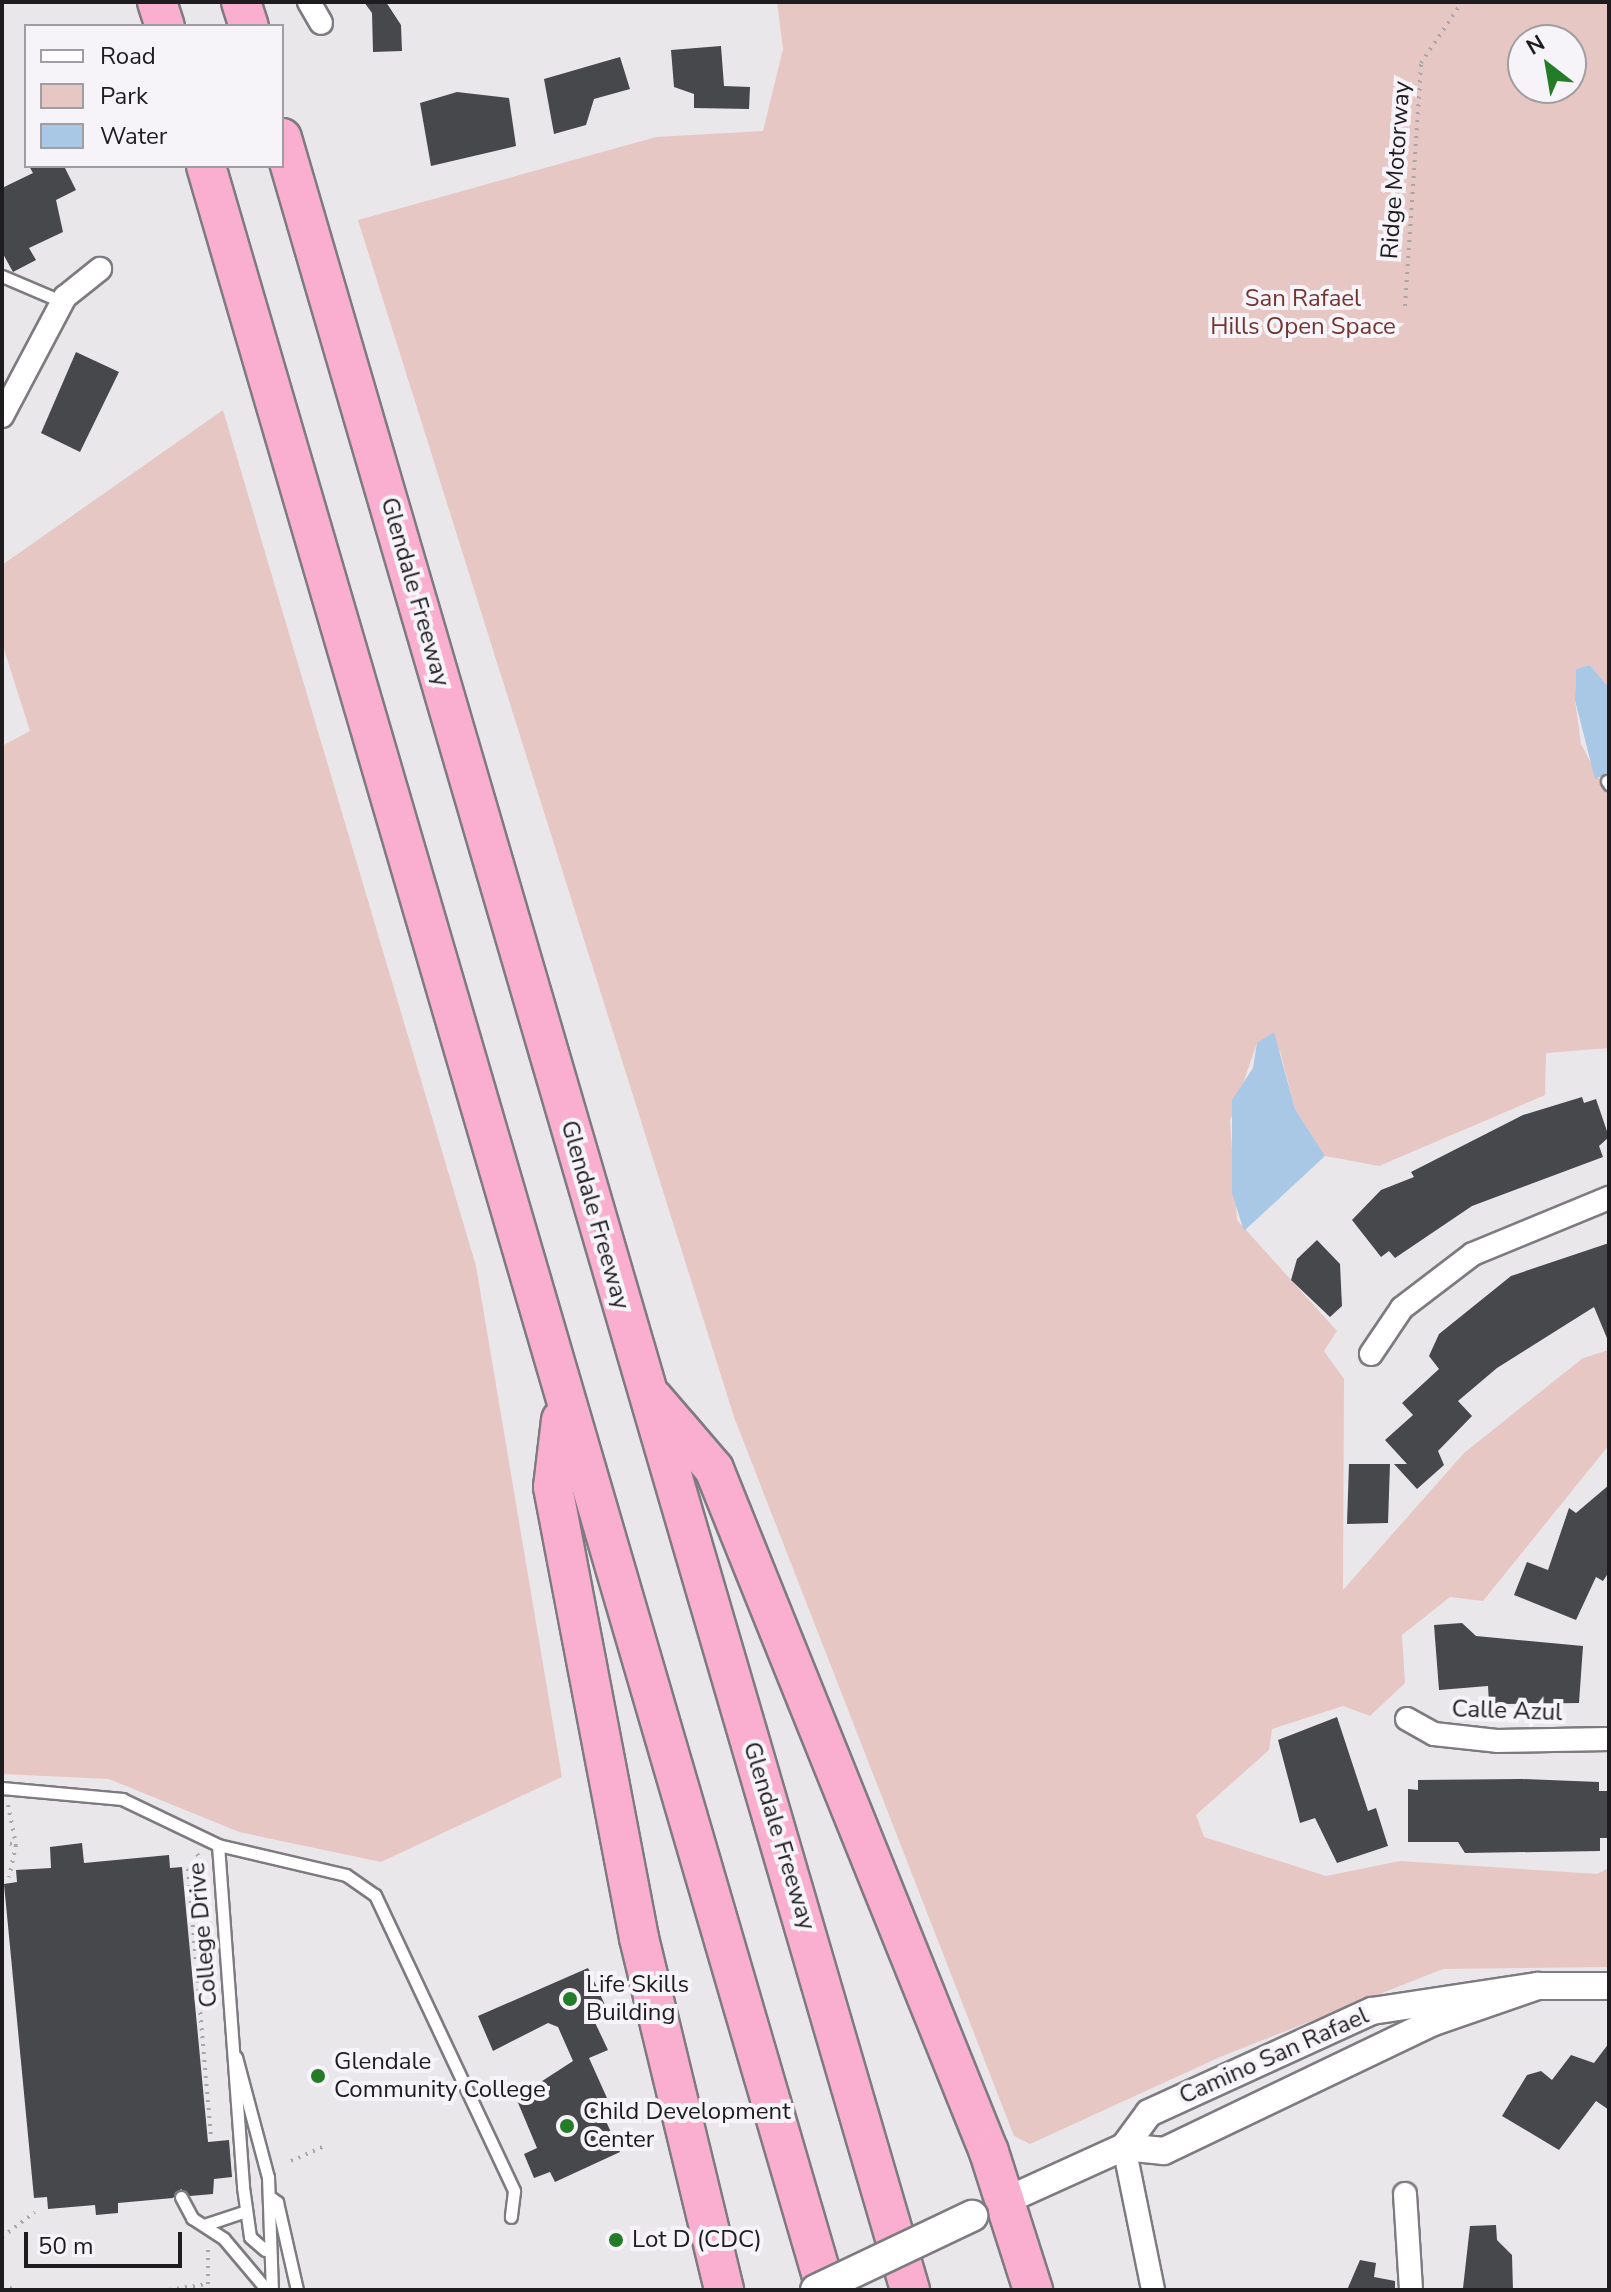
<!DOCTYPE html>
<style>
body{margin:0}
#map{position:relative;width:1611px;height:2292px;overflow:hidden;background:#eae7eb;font-family:"Nunito Sans",sans-serif}
div>[style]{position:absolute}
.green>*{inset:0;background:#e7c7c3}
.water>*{inset:0;background:#a8c8e6}
.building>*{inset:0;background:#47484c}
.path>*{height:4px;margin-top:-2px;transform-origin:0;background:repeating-linear-gradient(90deg,#a9a6aa 0 2px,transparent 0 8px)}
.roads{filter:drop-shadow(2px 0 #7e7b80) drop-shadow(-2px 0 #7e7b80) drop-shadow(0 2px #7e7b80) drop-shadow(0 -2px #7e7b80)}
.service>*{height:11px;margin:-5.5px;padding:0 5.5px;transform-origin:5.5px;border-radius:5.5px;background:#fff}
.minor>*{height:22px;margin:-11px;padding:0 11px;transform-origin:11px;border-radius:11px;background:#fff}
.tertiary>*{height:26px;margin:-13px;padding:0 13px;transform-origin:13px;border-radius:13px;background:#fff}
.motorway>*{height:38px;margin:-19px;padding:0 19px;transform-origin:19px;border-radius:19px;background:#fbafd0}
.bridges{filter:drop-shadow(2px 0 #7e7b80) drop-shadow(-2px 0 #7e7b80) drop-shadow(0 2px #7e7b80) drop-shadow(0 -2px #7e7b80)}
.secondary-bridge>*{height:30px;margin:-15px;padding:0 15px;transform-origin:15px;border-radius:15px;background:#fff}
.dots>*{width:22px;height:22px;translate:-50% -50%;box-sizing:border-box;border:4px solid #f7f4f9;border-radius:50%}
span{translate:-50% -50%;white-space:nowrap;text-align:center;line-height:1.15;-webkit-text-stroke:8px #f7f4f9;paint-order:stroke}
.street-label{font-size:24px;color:#1e1c1e}
.park-label{font-size:24px;color:#713530}
.poi-label{font-size:24px;color:#1e1c1e}
.left{translate:0 -50%;text-align:left}
.frame{position:absolute;inset:0;border:4px solid #1e1c1e;pointer-events:none}
.legend{position:absolute;left:24px;top:24px;width:260px;height:144px;box-sizing:border-box;background:#f7f4f9;border:2px solid #a09ea1;margin:0;padding:10px 14px;list-style:none;font-size:24px;color:#1e1c1e}
.legend li{display:flex;align-items:center;gap:16px;height:40px}
.legend b{width:40px;border:2px solid #a09ea1}
.north{position:absolute;left:1507px;top:24px;width:80px;height:80px;box-sizing:border-box;background:#f7f4f9;border:2px solid #a09ea1;border-radius:50%;rotate:329deg;font-size:22px;font-weight:700;line-height:32px;text-align:center;color:#1e1c1e}
.north::after{content:'';display:block;margin:auto;width:28px;height:36px;background:#247b28;clip-path:polygon(50% 0,100% 100%,50% 72%,0 100%)}
.scale{position:absolute;left:24px;top:2232px;width:158px;height:36px;box-sizing:border-box;border:4px solid #1e1c1e;border-top:0;padding-left:10px;font-size:24px;line-height:28px;white-space:nowrap;color:#1e1c1e;-webkit-text-stroke:6px #f7f4f9;paint-order:stroke}
</style>
<div id="map">
<div class="green">
<i style="clip-path:polygon(evenodd,777px 2px,1609px 2px,1609px 688px,1590px 665px,1576px 669px,1575px 700px,1581px 744px,1609px 797px,1609px 1048px,1546px 1053px,1545px 1095px,1379px 1166px,1325px 1156px,1295px 1109px,1280px 1051px,1257px 1043px,1230px 1121px,1237px 1220px,1337px 1331px,1324px 1351px,1344px 1379px,1343px 1590px,1464px 1453px,1583px 1358px,1609px 1350px,1609px 1445px,1483px 1601px,1450px 1597px,1402px 1635px,1405px 1683px,1370px 1716px,1343px 1706px,1272px 1729px,1269px 1750px,1196px 1815px,1204px 1837px,1326px 1876px,1400px 1861px,1597px 1874px,1609px 1868px,1609px 1967px,1443px 1969px,1220px 2057px,1030px 2144px,1014px 2136px,734px 1417px,358px 220px,656px 137px,763px 131px,783px 49px,777px 2px,1523px 40px,1571px 40px,1571px 88px,1523px 88px,1523px 40px)"></i>
<i style="clip-path:polygon(223px 410px,476px 1266px,562px 1777px,381px 1862px,239px 1832px,109px 1779px,2px 1774px,2px 746px,30px 731px,2px 643px,2px 565px)"></i>
</div>
<div class="water">
<i style="clip-path:polygon(1590px 665px,1609px 688px,1609px 772px,1595px 779px,1575px 700px,1576px 669px)"></i>
<i style="clip-path:polygon(1274px 1032px,1295px 1109px,1325px 1156px,1244px 1231px,1232px 1193px,1232px 1100px,1253px 1068px,1257px 1043px)"></i>
</div>
<div class="building">
<i style="clip-path:polygon(364px 2px,386px 2px,401px 25px,402px 51px,373px 52px,372px 13px)"></i>
<i style="clip-path:polygon(721px 46px,724px 86px,750px 87px,749px 109px,694px 108px,694px 94px,674px 87px,671px 50px)"></i>
<i style="clip-path:polygon(620px 57px,630px 89px,594px 99px,586px 125px,554px 134px,544px 79px)"></i>
<i style="clip-path:polygon(457px 92px,509px 98px,516px 146px,431px 166px,420px 103px)"></i>
<i style="clip-path:polygon(29px 166px,64px 166px,76px 190px,56px 200px,63px 232px,29px 248px,36px 260px,13px 272px,2px 252px,2px 188px,33px 173px)"></i>
<i style="clip-path:polygon(76px 352px,119px 372px,80px 452px,41px 433px)"></i>
<i style="clip-path:polygon(1582px 1097px,1584px 1103px,1596px 1099px,1609px 1137px,1599px 1146px,1603px 1157px,1472px 1206px,1395px 1258px,1389px 1251px,1381px 1257px,1352px 1220px,1381px 1190px,1414px 1177px,1411px 1172px,1523px 1115px)"></i>
<i style="clip-path:polygon(1317px 1240px,1340px 1264px,1342px 1306px,1330px 1317px,1291px 1280px,1297px 1259px)"></i>
<i style="clip-path:polygon(1609px 1243px,1609px 1343px,1594px 1307px,1497px 1368px,1458px 1401px,1472px 1416px,1438px 1451px,1444px 1465px,1417px 1489px,1394px 1464px,1407px 1464px,1385px 1440px,1413px 1415px,1402px 1403px,1439px 1369px,1429px 1356px,1439px 1334px,1511px 1276px)"></i>
<i style="clip-path:polygon(1349px 1464px,1390px 1464px,1388px 1523px,1347px 1524px)"></i>
<i style="clip-path:polygon(1609px 1485px,1609px 1572px,1603px 1581px,1596px 1577px,1576px 1620px,1514px 1595px,1527px 1562px,1548px 1570px,1569px 1508px,1576px 1513px)"></i>
<i style="clip-path:polygon(1462px 1623px,1476px 1636px,1583px 1646px,1579px 1703px,1500px 1704px,1489px 1703px,1488px 1686px,1439px 1690px,1434px 1625px)"></i>
<i style="clip-path:polygon(1337px 1717px,1368px 1811px,1376px 1808px,1388px 1846px,1337px 1863px,1315px 1818px,1300px 1823px,1278px 1740px)"></i>
<i style="clip-path:polygon(1522px 1779px,1599px 1782px,1599px 1791px,1609px 1791px,1609px 1838px,1600px 1838px,1600px 1851px,1465px 1853px,1458px 1842px,1408px 1842px,1408px 1789px,1418px 1790px,1418px 1780px)"></i>
<i style="clip-path:polygon(82px 1843px,84px 1863px,169px 1855px,170px 1868px,182px 1867px,208px 2142px,229px 2140px,232px 2177px,214px 2179px,213px 2194px,190px 2196px,181px 2189px,173px 2198px,118px 2203px,118px 2213px,96px 2215px,95px 2205px,48px 2209px,47px 2197px,34px 2198px,4px 1884px,17px 1882px,16px 1870px,51px 1868px,50px 1847px)"></i>
<i style="clip-path:polygon(588px 1968px,605px 2005px,590px 2012px,608px 2050px,589px 2058px,607px 2098px,599px 2106px,620px 2152px,555px 2182px,550px 2172px,534px 2178px,524px 2154px,537px 2148px,516px 2098px,573px 2061px,558px 2027px,548px 2023px,493px 2051px,478px 2016px)"></i>
<i style="clip-path:polygon(1609px 2043px,1609px 2110px,1596px 2101px,1559px 2150px,1502px 2116px,1527px 2075px,1541px 2071px,1552px 2080px,1571px 2055px,1594px 2063px)"></i>
<i style="clip-path:polygon(1496px 2225px,1497px 2240px,1512px 2255px,1513px 2290px,1463px 2288px,1470px 2226px)"></i>
<i style="clip-path:polygon(1360px 2260px,1376px 2263px,1374px 2277px,1395px 2281px,1395px 2290px,1347px 2290px)"></i>
</div>
<div class="path">
<i style="left:1405px;top:306px;width:244px;rotate:-86.2deg"></i>
<i style="left:1421px;top:63px;width:73px;rotate:-56.1deg"></i>
<i style="left:8px;top:1805px;width:41px;rotate:78.7deg"></i>
<i style="left:16px;top:1845px;width:33px;rotate:102deg"></i>
<i style="left:2px;top:1842px;width:14px;rotate:12deg"></i>
<i style="left:197px;top:1854px;width:11px;rotate:52deg"></i>
<i style="left:204px;top:1863px;width:17px;rotate:159deg"></i>
<i style="left:188px;top:1869px;width:269px;rotate:85.1deg"></i>
<i style="left:291px;top:2161px;width:39px;rotate:-24deg"></i>
<i style="left:2px;top:2237px;width:41px;rotate:-37.1deg"></i>
<i style="left:2px;top:2286px;width:16px;rotate:15deg"></i>
<i style="left:169px;top:2290px;width:39px;rotate:-9deg"></i>
<i style="left:208px;top:2284px;width:38px;rotate:-90deg"></i>
</div>
<div class="roads">
<div class="service">
<i style="left:2px;top:276px;width:66px;rotate:23.1deg"></i>
<i style="left:1607px;top:781px;width:4px;rotate:56deg"></i>
<i style="left:2px;top:1788px;width:121px;rotate:5.2deg"></i>
<i style="left:122px;top:1799px;width:106px;rotate:25.6deg"></i>
<i style="left:218px;top:1845px;width:343px;rotate:85.8deg"></i>
<i style="left:243px;top:2187px;width:50px;rotate:82deg"></i>
<i style="left:250px;top:2237px;width:20px;rotate:41deg"></i>
<i style="left:218px;top:1845px;width:131px;rotate:13.2deg"></i>
<i style="left:346px;top:1875px;width:35px;rotate:35deg"></i>
<i style="left:375px;top:1895px;width:327px;rotate:64.8deg"></i>
<i style="left:514px;top:2191px;width:26px;rotate:97deg"></i>
<i style="left:236px;top:2057px;width:124px;rotate:75.1deg"></i>
<i style="left:268px;top:2177px;width:113px;rotate:88deg"></i>
<i style="left:181px;top:2197px;width:24px;rotate:62deg"></i>
<i style="left:192px;top:2218px;width:38px;rotate:33deg"></i>
<i style="left:224px;top:2239px;width:67px;rotate:49.9deg"></i>
<i style="left:270px;top:2197px;width:9px;rotate:36deg"></i>
<i style="left:277px;top:2202px;width:90px;rotate:77.2deg"></i>
<i style="left:204px;top:2225px;width:44px;rotate:-18.4deg"></i>
</div>
<div class="minor">
<i style="left:309px;top:2px;width:24px;rotate:60deg"></i>
<i style="left:2px;top:416px;width:135px;rotate:-62.1deg"></i>
<i style="left:65px;top:297px;width:45px;rotate:-38.7deg"></i>
<i style="left:1371px;top:1354px;width:55px;rotate:-56deg"></i>
<i style="left:1402px;top:1308px;width:89px;rotate:-37.3deg"></i>
<i style="left:1473px;top:1254px;width:147px;rotate:-22.4deg"></i>
<i style="left:1407px;top:1719px;width:31px;rotate:29deg"></i>
<i style="left:1434px;top:1734px;width:63px;rotate:6.3deg"></i>
<i style="left:1497px;top:1741px;width:112px;rotate:-1deg"></i>
<i style="left:1124px;top:2147px;width:146px;rotate:78.5deg"></i>
<i style="left:1405px;top:2194px;width:96px;rotate:86.4deg"></i>
</div>
<div class="tertiary">
<i style="left:1124px;top:2147px;width:42px;rotate:-53.7deg"></i>
<i style="left:1149px;top:2113px;width:245px;rotate:-24.6deg"></i>
<i style="left:1372px;top:2011px;width:168px;rotate:-8.6deg"></i>
<i style="left:1538px;top:1986px;width:71px"></i>
<i style="left:1007px;top:2200px;width:128px;rotate:-24.4deg"></i>
<i style="left:1124px;top:2147px;width:40px;rotate:5.7deg"></i>
<i style="left:1164px;top:2151px;width:296px;rotate:-25.6deg"></i>
<i style="left:1431px;top:2023px;width:113px;rotate:-19.1deg"></i>
</div>
<div class="motorway">
<i style="left:157px;top:2px;width:25px;rotate:72deg"></i>
<i style="left:241px;top:2px;width:25px;rotate:72deg"></i>
<i style="left:282px;top:138px;width:2242px;rotate:73.73deg"></i>
<i style="left:206px;top:166px;width:2213px;rotate:73.73deg"></i>
<i style="left:654px;top:1399px;width:92px;rotate:49.4deg"></i>
<i style="left:714px;top:1469px;width:736px;rotate:68.07deg"></i>
<i style="left:989px;top:2152px;width:145px;rotate:72.3deg"></i>
<i style="left:561px;top:1420px;width:67px;rotate:96.8deg"></i>
<i style="left:553px;top:1487px;width:459px;rotate:79.2deg"></i>
<i style="left:639px;top:1938px;width:362px;rotate:76.4deg"></i>
</div>
</div>
<div class="bridges">
<div class="secondary-bridge">
<i style="left:816px;top:2290px;width:173px;rotate:-25.4deg"></i>
</div>
</div>
<div class="dots">
<i style="left:570px;top:1999px;background:#247b28"></i>
<i style="left:318px;top:2076px;background:#247b28"></i>
<i style="left:567px;top:2126px;background:#247b28"></i>
<i style="left:616px;top:2240px;background:#247b28"></i>
</div>
<div class="street-label">
<span style="left:1396px;top:170px;rotate:-86deg">Ridge Motorway</span>
<span style="left:415px;top:592px;rotate:74deg">Glendale Freeway</span>
<span style="left:595px;top:1215px;rotate:74deg">Glendale Freeway</span>
<span style="left:1507px;top:1711px;rotate:2deg">Calle Azul</span>
<span style="left:779px;top:1836px;rotate:73deg">Glendale Freeway</span>
<span style="left:203px;top:1935px;rotate:-95deg">College Drive</span>
<span style="left:1274px;top:2056px;rotate:-24deg">Camino San Rafael</span>
</div>
<div class="park-label">
<span style="left:1303px;top:313px">San Rafael<br>Hills Open Space</span>
</div>
<div class="poi-label">
<span class="left" style="left:586px;top:1999px">Life Skills<br>Building</span>
<span class="left" style="left:334px;top:2076px">Glendale<br>Community College</span>
<span class="left" style="left:583px;top:2126px">Child Development<br>Center</span>
<span class="left" style="left:632px;top:2240px">Lot D (CDC)</span>
</div>
<div class="frame"></div>
<ul class="legend">
<li><b style="height:10px;background:#fff"></b>Road</li>
<li><b style="height:22px;background:#e7c7c3"></b>Park</li>
<li><b style="height:22px;background:#a8c8e6"></b>Water</li>
</ul>
<div class="north">N</div>
<div class="scale">50 m</div>
</div>
